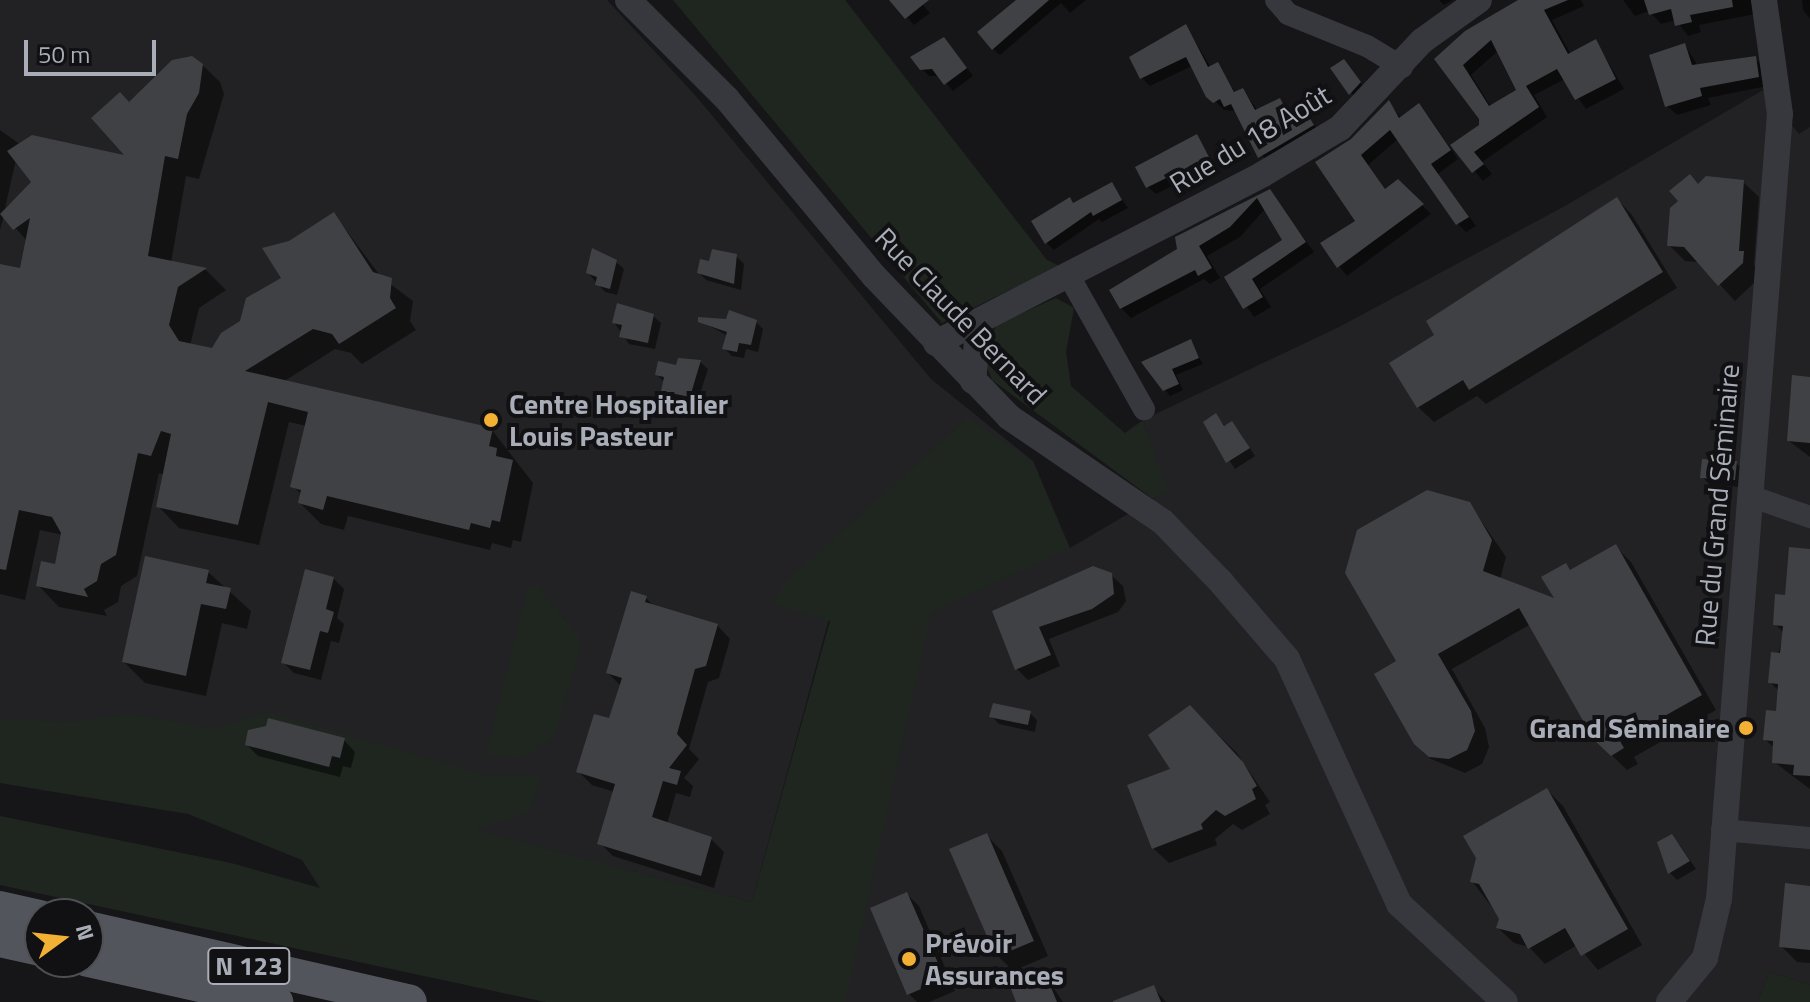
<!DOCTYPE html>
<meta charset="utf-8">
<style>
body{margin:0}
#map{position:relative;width:1810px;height:1002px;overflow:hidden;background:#161618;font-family:"Titillium Web",sans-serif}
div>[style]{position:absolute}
.built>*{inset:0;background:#222225}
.green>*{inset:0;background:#1e261f}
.shadow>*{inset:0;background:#0007}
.building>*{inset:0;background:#404145}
.minor>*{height:22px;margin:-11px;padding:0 11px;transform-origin:11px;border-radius:11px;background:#37383d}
.tertiary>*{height:26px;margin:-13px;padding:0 13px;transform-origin:13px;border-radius:13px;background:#37383d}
.primary>*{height:34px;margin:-17px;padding:0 17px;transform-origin:17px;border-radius:17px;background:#53555c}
.dots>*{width:22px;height:22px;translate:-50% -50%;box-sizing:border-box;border:4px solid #111113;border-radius:50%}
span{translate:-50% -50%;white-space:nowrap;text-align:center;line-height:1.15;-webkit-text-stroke:8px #111113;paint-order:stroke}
.shield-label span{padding:2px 6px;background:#111113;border:2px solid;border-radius:6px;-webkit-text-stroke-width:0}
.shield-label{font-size:26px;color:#a8adb8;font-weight:700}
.street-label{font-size:28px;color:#a8adb8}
.poi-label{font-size:28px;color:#a8adb8;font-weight:700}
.left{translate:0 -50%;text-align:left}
.right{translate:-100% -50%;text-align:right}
.north{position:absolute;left:24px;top:898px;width:80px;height:80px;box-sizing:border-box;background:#111113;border:2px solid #4d4f55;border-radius:50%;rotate:75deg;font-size:22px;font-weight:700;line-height:32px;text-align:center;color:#a8adb8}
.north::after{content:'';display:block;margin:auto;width:28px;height:36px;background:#f2b134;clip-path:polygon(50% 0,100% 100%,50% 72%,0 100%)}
.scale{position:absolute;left:24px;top:40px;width:132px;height:36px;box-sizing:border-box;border:4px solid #a8adb8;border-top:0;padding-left:10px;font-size:24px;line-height:28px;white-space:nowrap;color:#a8adb8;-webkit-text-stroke:6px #111113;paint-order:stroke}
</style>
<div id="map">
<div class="built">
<i style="clip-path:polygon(0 0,607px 0,695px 95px,931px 379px,1033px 461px,1070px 548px,1167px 491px,1143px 420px,1339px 327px,1565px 206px,1763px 90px,1799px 134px,1810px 127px,1810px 985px,1769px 972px,1758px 1002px,845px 1002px,833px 604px,752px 902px,437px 821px,0 722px)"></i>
</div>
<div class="green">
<i style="clip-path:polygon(673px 0,845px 0,1047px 260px,1060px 266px,942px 323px)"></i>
<i style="clip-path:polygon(1056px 298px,1074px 308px,1066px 352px,1071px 386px,1125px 433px,1143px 420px,1168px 491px,1153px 499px,992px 380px,982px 355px,997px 324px)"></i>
<i style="clip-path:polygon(968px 418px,1033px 461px,1069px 548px,931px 613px,845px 1002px,545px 1002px,0 885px,0 816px,231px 863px,320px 888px,302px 860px,188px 814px,0 783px,0 719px,74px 722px,130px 713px,214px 729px,266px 712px,487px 775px,542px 776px,529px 812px,475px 830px,752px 902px,830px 621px,772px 603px,787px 581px)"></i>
<i style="clip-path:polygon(537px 585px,582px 641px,556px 733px,533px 752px,515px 758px,486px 754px,528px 588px)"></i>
<i style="clip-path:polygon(1769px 972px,1810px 985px,1810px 1002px,1758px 1002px)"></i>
</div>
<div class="shadow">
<i style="clip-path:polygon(892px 0,919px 0,930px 13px,914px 25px)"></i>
<i style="clip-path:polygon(1022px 0,1086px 0,1070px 13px,1061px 3px,1000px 55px,993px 49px)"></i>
<i style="clip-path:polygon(1439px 0,1453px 0,1444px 5px)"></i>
<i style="clip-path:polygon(evenodd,1522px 0,1581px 0,1584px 6px,1552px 20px,1571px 55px,1596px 42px,1624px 89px,1586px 109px,1565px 79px,1534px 95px,1547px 117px,1482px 162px,1492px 174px,1483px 181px,1453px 146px,1481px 126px,1481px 119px,1436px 60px,1522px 0,1499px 50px,1519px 91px,1491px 107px,1471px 75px,1499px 50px)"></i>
<i style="clip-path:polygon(1623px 0,1754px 0,1756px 14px,1699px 25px,1701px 32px,1688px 36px,1676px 20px,1661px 24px,1649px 11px,1635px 16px)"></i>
<i style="clip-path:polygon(1802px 0,1810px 0,1810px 19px,1803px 10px)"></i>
<i style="clip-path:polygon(1186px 26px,1211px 68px,1217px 65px,1236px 93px,1243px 90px,1258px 111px,1280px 101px,1297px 127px,1309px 120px,1317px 128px,1268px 165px,1237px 111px,1224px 110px,1215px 101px,1194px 65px,1150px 86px,1142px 78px)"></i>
<i style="clip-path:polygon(1685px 45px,1698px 66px,1755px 59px,1765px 68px,1767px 86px,1708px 98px,1711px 105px,1677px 115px,1667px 106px)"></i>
<i style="clip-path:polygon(951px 47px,973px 76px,953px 91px,940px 76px,929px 76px,921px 68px)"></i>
<i style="clip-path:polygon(evenodd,198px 61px,220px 82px,224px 94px,199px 179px,186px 176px,171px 263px,206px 270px,226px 290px,199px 308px,190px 346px,213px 351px,284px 279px,289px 243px,334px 214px,381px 277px,413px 301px,410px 321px,416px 330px,362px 364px,351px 353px,335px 349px,283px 382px,492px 430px,533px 483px,521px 542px,513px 540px,511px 548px,492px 543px,490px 550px,348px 516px,344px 530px,321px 524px,300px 503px,302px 495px,293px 486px,307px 426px,289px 422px,259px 545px,179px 528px,158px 506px,165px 475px,159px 473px,137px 576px,121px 586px,118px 602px,104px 610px,107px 616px,59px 607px,38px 585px,56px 566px,63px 535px,40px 530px,25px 600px,0 594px,0 266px,21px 271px,28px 242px,4px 215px,0 230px,0 130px,21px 145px,130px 158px,130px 104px,198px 61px,16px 160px,34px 183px,5px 208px,16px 160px)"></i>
<i style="clip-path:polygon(1344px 61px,1367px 91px,1358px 101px,1333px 69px)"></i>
<i style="clip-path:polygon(1389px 103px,1402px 119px,1418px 105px,1427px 114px,1458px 159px,1438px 174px,1476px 226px,1466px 232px,1458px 224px,1398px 139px,1368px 165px,1386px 190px,1398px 182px,1431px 214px,1347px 276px,1322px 244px,1358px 222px,1353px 141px)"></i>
<i style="clip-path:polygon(1196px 136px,1215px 165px,1156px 194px,1148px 187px)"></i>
<i style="clip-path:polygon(1743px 182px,1759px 197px,1754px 264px,1758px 279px,1735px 301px,1699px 262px,1685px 261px,1669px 245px)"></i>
<i style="clip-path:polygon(1111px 184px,1128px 208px,1102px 222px,1099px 219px,1054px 250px,1046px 242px,1074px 204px)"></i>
<i style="clip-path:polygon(1269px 191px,1314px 252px,1260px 289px,1271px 307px,1254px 317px,1227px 278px,1284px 241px,1266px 208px,1240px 237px,1207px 256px,1220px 278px,1210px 284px,1204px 279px,1131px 318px,1121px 308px,1179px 250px,1177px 239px)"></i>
<i style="clip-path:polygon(1617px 199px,1632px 215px,1677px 288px,1486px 404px,1477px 396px,1434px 422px,1418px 407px,1437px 336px)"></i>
<i style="clip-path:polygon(736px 256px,744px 264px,741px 290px,706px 280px,699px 273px)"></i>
<i style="clip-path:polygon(616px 262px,624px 269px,617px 295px,605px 292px,588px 273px)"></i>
<i style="clip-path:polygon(653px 316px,661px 323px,655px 349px,629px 344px,614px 322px)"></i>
<i style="clip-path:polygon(700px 321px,755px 321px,763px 329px,758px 352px,746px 349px,744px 358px,732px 356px,725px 349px,728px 336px)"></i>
<i style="clip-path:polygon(1190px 341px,1203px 364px,1176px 375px,1183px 390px,1170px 396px,1144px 363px)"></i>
<i style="clip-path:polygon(700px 362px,708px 369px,697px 403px,671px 397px,664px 390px,665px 383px,657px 375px)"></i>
<i style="clip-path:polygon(1810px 379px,1810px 457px,1789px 441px)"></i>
<i style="clip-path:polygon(1216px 416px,1226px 427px,1232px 423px,1239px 431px,1255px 456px,1235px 469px,1205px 423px)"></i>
<i style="clip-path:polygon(1736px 463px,1744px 470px,1742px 487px,1710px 485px,1702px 477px)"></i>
<i style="clip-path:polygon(1469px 503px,1506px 557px,1500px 579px,1558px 602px,1565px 565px,1572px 572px,1616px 547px,1631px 562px,1716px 710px,1634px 757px,1638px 764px,1627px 770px,1595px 739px,1531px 624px,1452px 669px,1485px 728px,1489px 747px,1482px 764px,1465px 773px,1431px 759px,1415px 743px,1399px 662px)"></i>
<i style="clip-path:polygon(1810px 555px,1810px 789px,1774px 762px,1775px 749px,1765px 739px,1777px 713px,1779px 691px,1770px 682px,1784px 633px,1775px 624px)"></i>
<i style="clip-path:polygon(1093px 568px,1111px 575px,1123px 586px,1126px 601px,1118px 612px,1049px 639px,1060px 666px,1028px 680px,1017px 669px,995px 612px)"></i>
<i style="clip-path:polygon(208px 572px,251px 611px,247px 629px,222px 623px,206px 696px,145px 683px,124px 662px)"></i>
<i style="clip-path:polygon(333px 578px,344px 589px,337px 618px,344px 624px,339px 643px,331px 641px,321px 680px,294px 673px,283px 662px)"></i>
<i style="clip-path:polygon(646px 598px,655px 607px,717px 625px,730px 639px,719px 678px,708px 682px,689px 749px,699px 759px,684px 778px,693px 786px,690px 797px,676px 793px,667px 824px,711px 839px,724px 852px,714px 888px,613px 856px,600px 843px,615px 792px,592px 785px,579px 772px,611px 721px,621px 686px,608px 673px)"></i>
<i style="clip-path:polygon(1190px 708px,1236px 752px,1270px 802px,1265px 805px,1270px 814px,1242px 830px,1233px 824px,1215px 839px,1217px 845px,1169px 863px,1153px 848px)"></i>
<i style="clip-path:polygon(1030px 713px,1037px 720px,1035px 732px,999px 724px,991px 716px)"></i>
<i style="clip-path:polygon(268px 728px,344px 740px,355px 752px,351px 768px,343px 766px,340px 777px,258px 756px,247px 745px)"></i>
<i style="clip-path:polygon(1547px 790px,1563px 806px,1642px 945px,1598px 970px,1577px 945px,1545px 964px,1529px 947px,1514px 943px,1498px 928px,1501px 919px,1472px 881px)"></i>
<i style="clip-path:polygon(986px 835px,1002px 851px,1048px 956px,1013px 971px,998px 956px)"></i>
<i style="clip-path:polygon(1679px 844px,1696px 869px,1677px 880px,1670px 873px)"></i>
<i style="clip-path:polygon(1810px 888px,1810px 963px,1797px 962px,1781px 946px)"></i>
<i style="clip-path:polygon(907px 894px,919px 906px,955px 991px,929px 1002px,917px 1002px,909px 994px)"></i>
<i style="clip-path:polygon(1046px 977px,1063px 1002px,1018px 1002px)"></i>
<i style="clip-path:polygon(1153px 987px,1166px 1002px,1122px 1002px)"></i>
</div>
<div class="building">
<i style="clip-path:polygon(889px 0,929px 0,905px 19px)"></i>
<i style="clip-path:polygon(1016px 0,1049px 0,992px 50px,977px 32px)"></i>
<i style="clip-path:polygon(evenodd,1518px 0,1568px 0,1544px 10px,1568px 54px,1596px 39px,1616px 79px,1575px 100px,1557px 69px,1526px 86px,1539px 107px,1474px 152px,1484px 164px,1472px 173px,1450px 145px,1479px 125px,1479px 119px,1434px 59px,1465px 31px,1518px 0,1491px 40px,1516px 90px,1489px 106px,1463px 65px,1491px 40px)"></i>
<i style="clip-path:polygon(1644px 0,1732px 0,1733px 7px,1690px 15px,1692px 22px,1675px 26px,1671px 9px,1649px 15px)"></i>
<i style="clip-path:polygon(1186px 24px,1208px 67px,1218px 62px,1234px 92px,1243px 88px,1255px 110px,1280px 98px,1294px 126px,1309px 117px,1314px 125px,1258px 158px,1231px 104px,1224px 107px,1220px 99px,1213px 103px,1206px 97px,1186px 57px,1140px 79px,1129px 57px)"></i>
<i style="clip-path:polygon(944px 37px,967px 68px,944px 85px,932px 69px,920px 70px,910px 57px)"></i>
<i style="clip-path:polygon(1685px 43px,1692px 65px,1756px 56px,1759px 77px,1700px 88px,1702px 96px,1665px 107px,1649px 55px)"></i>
<i style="clip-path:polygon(192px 56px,203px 64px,199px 93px,187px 114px,178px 159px,165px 156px,148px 256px,207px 268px,178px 287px,169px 325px,179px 341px,212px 348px,221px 333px,240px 321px,246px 298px,281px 278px,262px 248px,289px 241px,334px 212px,373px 272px,392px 278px,390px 298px,396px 308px,339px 344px,332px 334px,313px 329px,245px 371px,493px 428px,489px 446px,497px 448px,496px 456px,513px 460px,500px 522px,492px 520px,490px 528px,471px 523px,469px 530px,327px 496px,323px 510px,298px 503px,301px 490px,290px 487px,308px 412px,268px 402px,238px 525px,156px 507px,171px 434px,161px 431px,151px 456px,138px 453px,116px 555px,101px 564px,97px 581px,84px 589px,88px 597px,36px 586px,41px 561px,55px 564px,61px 533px,52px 517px,19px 510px,6px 570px,0 569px,0 264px,20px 268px,30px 218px,13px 230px,0 214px,31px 182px,7px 151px,32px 135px,124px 155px,91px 118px,120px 92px,129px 102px,172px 60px)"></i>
<i style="clip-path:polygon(1344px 59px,1361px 82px,1349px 95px,1330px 68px)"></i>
<i style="clip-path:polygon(1389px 100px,1399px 118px,1419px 103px,1451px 150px,1431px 164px,1469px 217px,1456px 225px,1390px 130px,1361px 155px,1385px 189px,1398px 179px,1424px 204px,1337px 268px,1320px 243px,1355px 221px,1315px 162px,1351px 139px)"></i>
<i style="clip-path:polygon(1197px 134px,1209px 157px,1146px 188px,1135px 167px)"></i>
<i style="clip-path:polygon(1690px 174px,1698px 184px,1706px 176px,1744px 180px,1739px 251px,1744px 251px,1743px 263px,1718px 286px,1684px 247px,1667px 246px,1670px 208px,1678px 201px,1669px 191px)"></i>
<i style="clip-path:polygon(1112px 182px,1122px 200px,1093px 216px,1091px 212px,1045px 244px,1031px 221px,1070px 197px,1073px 203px)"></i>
<i style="clip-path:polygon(1270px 189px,1306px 242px,1252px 279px,1263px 297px,1243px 309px,1224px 277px,1282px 240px,1257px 198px,1230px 227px,1199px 246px,1212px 268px,1198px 276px,1195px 270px,1120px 309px,1109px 290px,1177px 249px,1175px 237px)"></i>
<i style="clip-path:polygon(1617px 197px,1663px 272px,1469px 390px,1463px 380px,1417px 408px,1389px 363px,1434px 335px,1426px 321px)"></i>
<i style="clip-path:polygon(592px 248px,617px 260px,610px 289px,595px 285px,597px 277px,586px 273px)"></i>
<i style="clip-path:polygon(712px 249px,737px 254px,734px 284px,697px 273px,700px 259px,709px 261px)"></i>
<i style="clip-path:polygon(617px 303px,654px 314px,648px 343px,619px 337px,622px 325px,612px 323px)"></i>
<i style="clip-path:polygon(729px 310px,757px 320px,751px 345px,739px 343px,737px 352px,722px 349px,727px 332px,698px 322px,698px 317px,726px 319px)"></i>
<i style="clip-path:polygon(1191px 339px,1199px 358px,1172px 369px,1179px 384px,1163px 391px,1141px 362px)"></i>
<i style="clip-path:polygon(678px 358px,701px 360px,690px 397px,661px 391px,664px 377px,655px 375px,658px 361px,676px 365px)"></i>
<i style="clip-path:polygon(1792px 375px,1810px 377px,1810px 443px,1787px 441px)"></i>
<i style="clip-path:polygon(1216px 413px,1224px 426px,1232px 421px,1250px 448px,1226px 463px,1203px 422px)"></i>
<i style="clip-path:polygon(1702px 459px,1737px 461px,1735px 480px,1700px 478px)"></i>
<i style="clip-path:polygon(1427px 490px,1470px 502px,1492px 540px,1483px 571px,1554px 598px,1541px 577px,1566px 563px,1570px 570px,1616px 544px,1702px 695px,1620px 741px,1624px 748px,1611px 756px,1594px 740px,1519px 608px,1438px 654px,1471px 711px,1475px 731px,1467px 750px,1449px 759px,1429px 757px,1414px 744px,1374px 674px,1396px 661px,1345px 573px,1357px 530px)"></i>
<i style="clip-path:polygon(1789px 547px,1810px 549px,1810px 776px,1793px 775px,1794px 765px,1772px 763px,1773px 741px,1763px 740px,1766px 710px,1776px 711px,1778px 684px,1768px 683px,1771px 652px,1780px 653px,1783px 626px,1773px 625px,1775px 594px,1785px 595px)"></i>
<i style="clip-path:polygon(145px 556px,209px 570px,206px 583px,231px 588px,226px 609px,201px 604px,186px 676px,122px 662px)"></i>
<i style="clip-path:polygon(1093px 566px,1112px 573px,1114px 594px,1092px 609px,1039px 627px,1051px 655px,1015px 670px,992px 611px)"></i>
<i style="clip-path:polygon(305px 569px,334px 577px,326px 609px,334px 612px,328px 633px,320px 631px,310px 670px,281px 663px)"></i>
<i style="clip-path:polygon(631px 591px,647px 596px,645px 602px,718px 624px,706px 666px,695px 669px,677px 734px,687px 745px,669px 768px,681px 771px,677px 785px,663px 781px,652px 817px,712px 837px,701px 876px,597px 844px,615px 784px,576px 772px,594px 714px,609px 718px,622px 678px,606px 673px)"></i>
<i style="clip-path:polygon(993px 703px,1031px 711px,1028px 725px,989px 717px)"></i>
<i style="clip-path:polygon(1190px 705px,1243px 762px,1257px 786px,1252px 789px,1256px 799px,1225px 816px,1216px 810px,1201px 824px,1203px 829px,1152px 849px,1127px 785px,1170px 769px,1148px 735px)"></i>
<i style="clip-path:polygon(268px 718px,345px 738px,340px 758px,332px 756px,329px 767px,245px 745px,248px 730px,266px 726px)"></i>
<i style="clip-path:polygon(1547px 788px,1628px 929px,1581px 956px,1565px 928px,1528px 949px,1520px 934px,1496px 928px,1499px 919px,1479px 884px,1470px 882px,1476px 858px,1463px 836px)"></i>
<i style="clip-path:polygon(987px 833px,1034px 941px,996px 957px,949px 849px)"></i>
<i style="clip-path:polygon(1672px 834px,1690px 861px,1668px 874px,1657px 842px)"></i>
<i style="clip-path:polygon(1785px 883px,1810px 886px,1810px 950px,1779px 947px)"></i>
<i style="clip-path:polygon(907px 892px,945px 979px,907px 995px,870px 908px)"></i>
<i style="clip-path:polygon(1046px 975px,1057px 1002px,1016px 1002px,1011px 989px)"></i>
<i style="clip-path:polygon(1154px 985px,1161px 1002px,1113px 1002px,1113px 1001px)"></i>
</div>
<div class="minor">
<i style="left:1276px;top:0;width:18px;rotate:49deg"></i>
<i style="left:1288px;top:14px;width:85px;rotate:22.1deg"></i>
<i style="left:1367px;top:46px;width:41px;rotate:31deg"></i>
<i style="left:1069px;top:276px;width:153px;rotate:60.6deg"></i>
<i style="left:1750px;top:496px;width:64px;rotate:19.3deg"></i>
<i style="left:1722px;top:830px;width:88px;rotate:5.2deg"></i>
</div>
<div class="tertiary">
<i style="left:628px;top:0;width:140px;rotate:45deg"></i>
<i style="left:727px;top:99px;width:230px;rotate:50.3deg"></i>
<i style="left:874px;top:276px;width:195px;rotate:46.2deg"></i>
<i style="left:1009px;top:417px;width:186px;rotate:34.3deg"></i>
<i style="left:1163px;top:522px;width:82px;rotate:46deg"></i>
<i style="left:1220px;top:581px;width:103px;rotate:49.3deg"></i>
<i style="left:1287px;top:659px;width:269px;rotate:65.4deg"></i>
<i style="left:1399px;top:904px;width:144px;rotate:42.8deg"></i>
<i style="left:936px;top:343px;width:368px;rotate:-27.3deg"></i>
<i style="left:1263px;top:174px;width:90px;rotate:-30.9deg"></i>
<i style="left:1340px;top:128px;width:120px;rotate:-46.7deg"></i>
<i style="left:1422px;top:41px;width:70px;rotate:-35.7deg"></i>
<i style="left:973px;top:381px;width:58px;rotate:-84.1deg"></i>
<i style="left:1669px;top:1002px;width:57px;rotate:-50.7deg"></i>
<i style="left:1705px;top:958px;width:61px;rotate:-76.7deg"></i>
<i style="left:1719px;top:899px;width:787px;rotate:-85.56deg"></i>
<i style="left:1780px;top:114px;width:115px;rotate:-98deg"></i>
</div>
<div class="primary">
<i style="left:0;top:908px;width:41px;rotate:12.7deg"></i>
<i style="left:88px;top:928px;width:330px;rotate:12.9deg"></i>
<i style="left:0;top:940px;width:41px;rotate:12.7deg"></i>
<i style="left:88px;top:960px;width:193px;rotate:12.6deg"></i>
</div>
<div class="dots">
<i style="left:491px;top:420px;background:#f2b134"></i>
<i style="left:1746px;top:728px;background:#f2b134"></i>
<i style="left:909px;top:959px;background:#f2b134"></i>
</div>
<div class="shield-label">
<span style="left:249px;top:966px">N 123</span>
</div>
<div class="street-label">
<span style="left:1250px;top:139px;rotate:-31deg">Rue du 18 Août</span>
<span style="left:961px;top:316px;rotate:46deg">Rue Claude Bernard</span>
<span style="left:1717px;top:505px;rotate:-85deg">Rue du Grand Séminaire</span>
</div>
<div class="poi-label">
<span class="left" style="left:509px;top:420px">Centre Hospitalier<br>Louis Pasteur</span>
<span class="right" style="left:1730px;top:728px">Grand Séminaire</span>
<span class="left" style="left:925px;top:959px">Prévoir<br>Assurances</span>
</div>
<div class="north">N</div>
<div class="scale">50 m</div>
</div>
